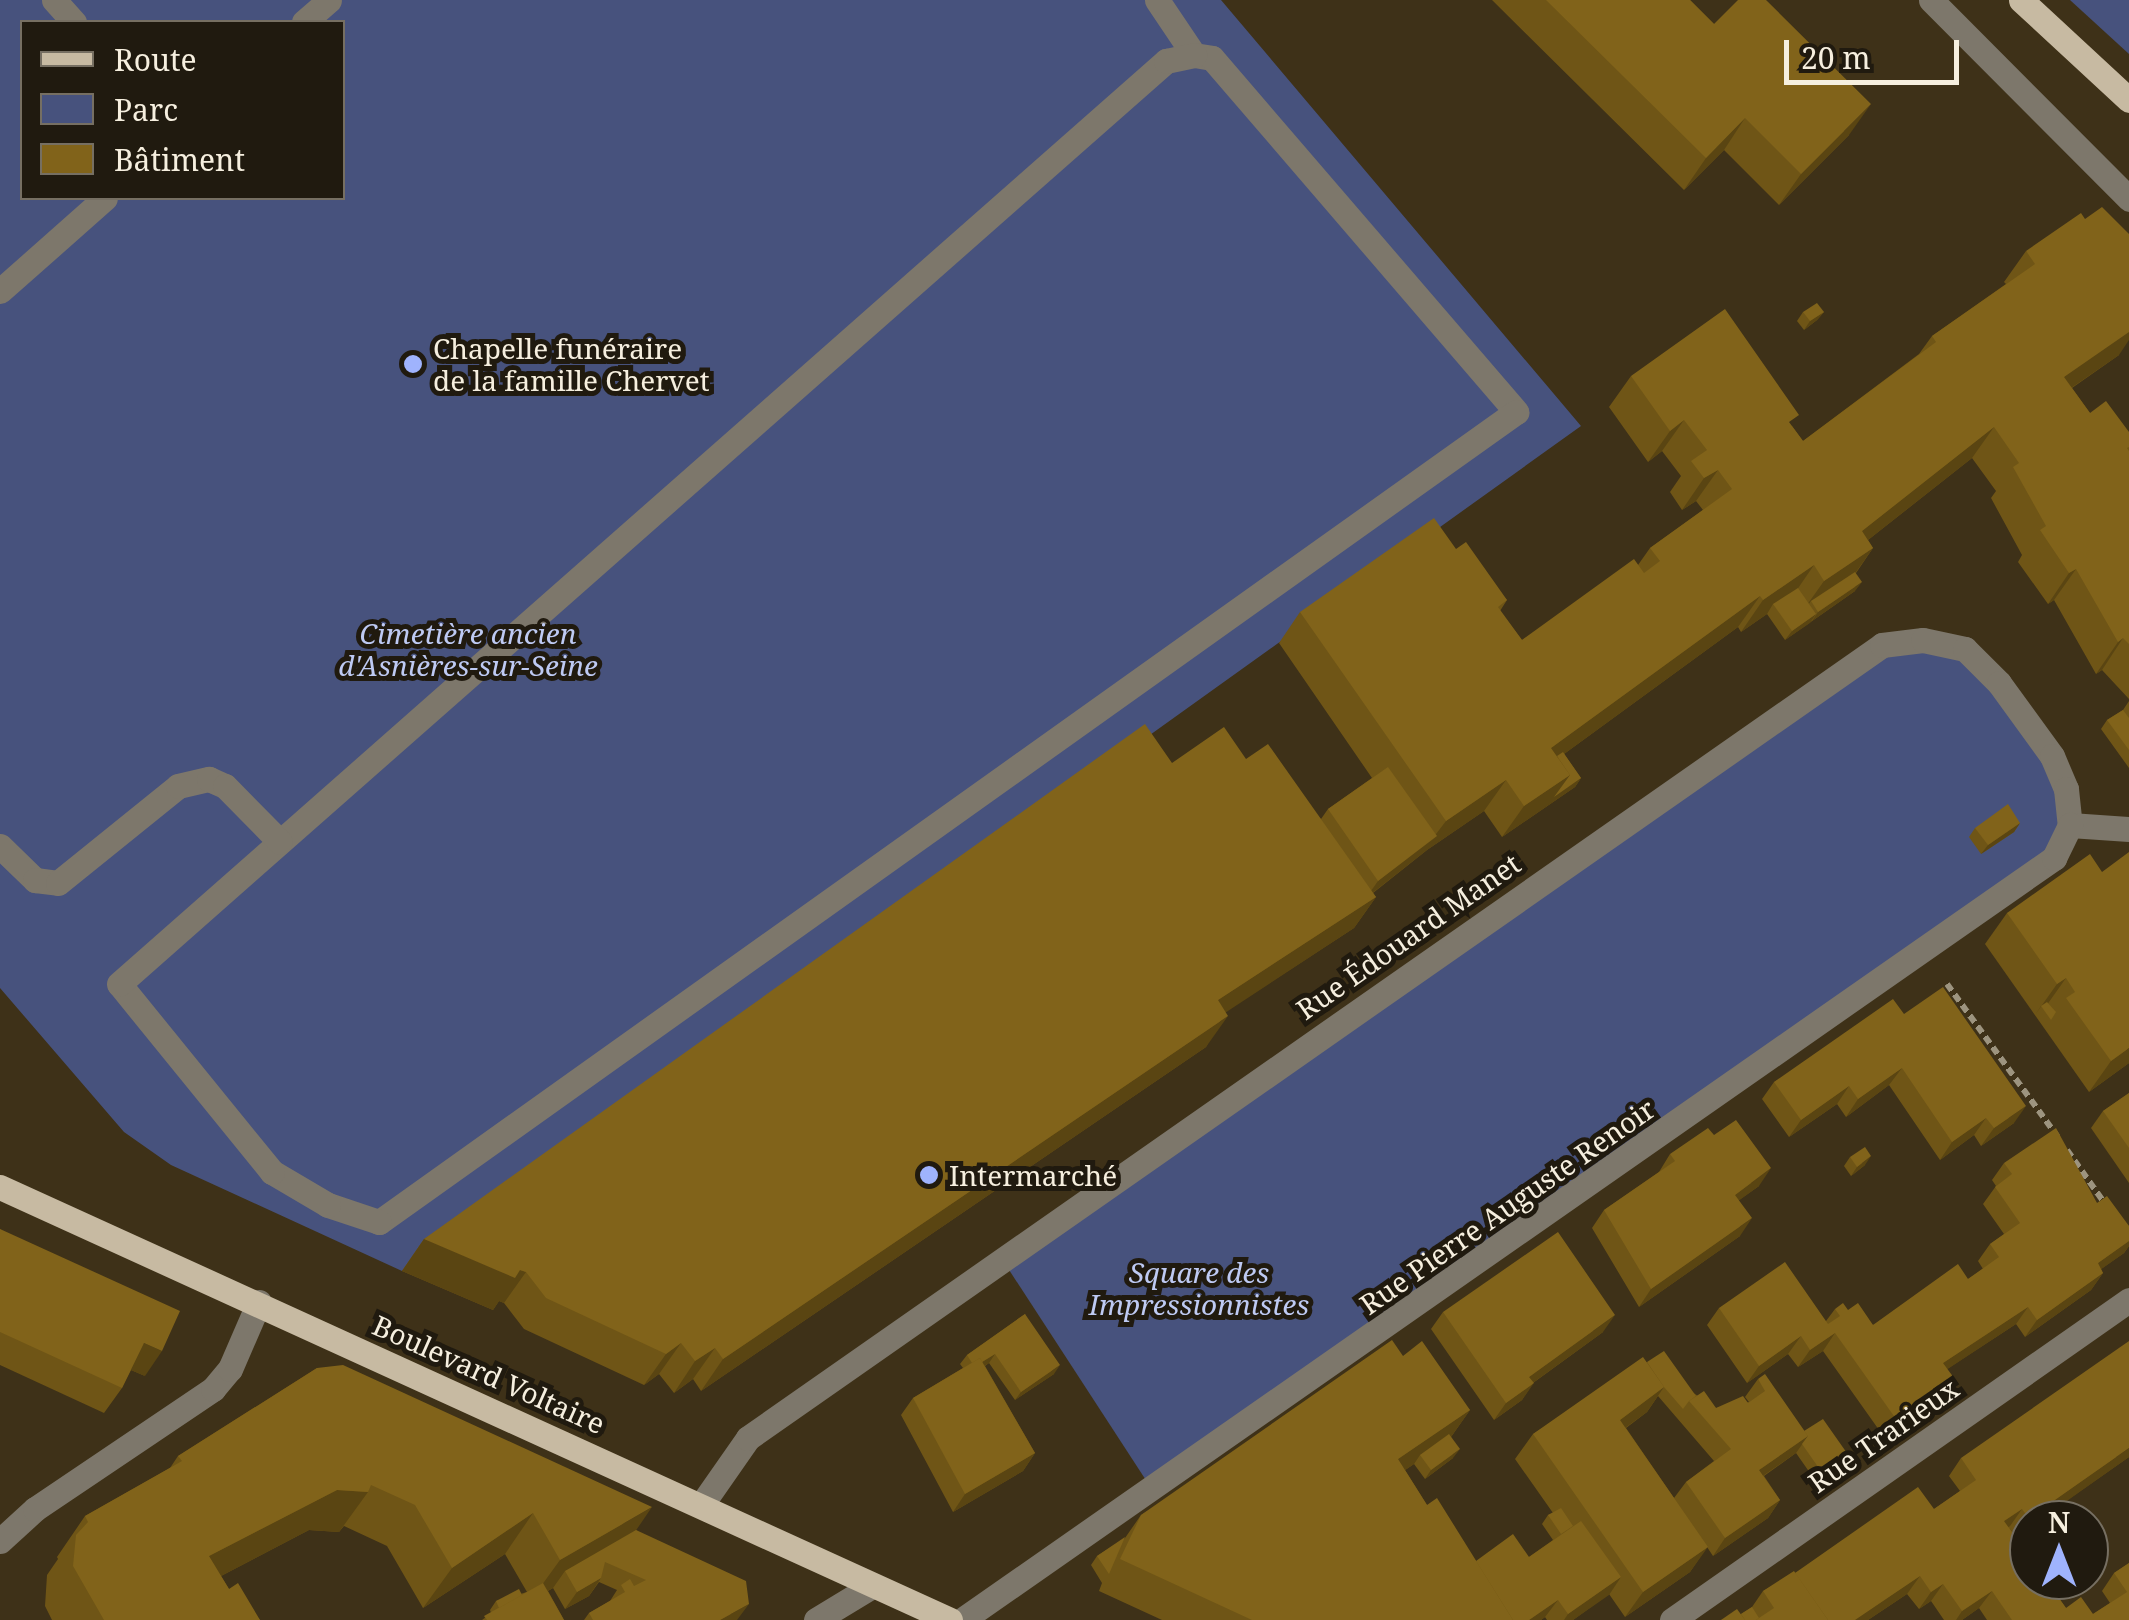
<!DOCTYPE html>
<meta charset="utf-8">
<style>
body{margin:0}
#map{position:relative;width:2129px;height:1620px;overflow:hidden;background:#3e3118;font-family:"Noto Serif",serif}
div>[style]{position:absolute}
.green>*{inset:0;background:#47527d}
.path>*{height:6px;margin-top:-3px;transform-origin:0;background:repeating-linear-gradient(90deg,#9d947f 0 8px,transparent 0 13px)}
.minor>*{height:25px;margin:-12.5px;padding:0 12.5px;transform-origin:12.5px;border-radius:12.5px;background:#7d776b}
.major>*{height:25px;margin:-12.5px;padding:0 12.5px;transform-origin:12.5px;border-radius:12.5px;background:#c7baa2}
.wall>*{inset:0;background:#6f5516}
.shaded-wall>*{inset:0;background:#5a4512}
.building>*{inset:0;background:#81631a}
.dots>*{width:28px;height:28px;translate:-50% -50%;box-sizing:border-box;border:5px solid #201a0f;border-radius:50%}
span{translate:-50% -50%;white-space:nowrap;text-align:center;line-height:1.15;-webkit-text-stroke:10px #201a0f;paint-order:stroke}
.poi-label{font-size:28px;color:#f6efdf}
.left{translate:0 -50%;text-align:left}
.park-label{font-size:28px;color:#becaf3;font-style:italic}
.street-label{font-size:28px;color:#f6efdf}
.legend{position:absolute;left:20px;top:20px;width:325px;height:180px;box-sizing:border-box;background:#201a0f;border:2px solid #766f62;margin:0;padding:12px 18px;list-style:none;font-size:30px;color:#f6efdf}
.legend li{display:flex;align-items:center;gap:20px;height:50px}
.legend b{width:50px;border:2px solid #766f62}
.north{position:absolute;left:2009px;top:1500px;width:100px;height:100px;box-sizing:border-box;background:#201a0f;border:2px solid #766f62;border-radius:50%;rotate:0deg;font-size:28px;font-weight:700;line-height:40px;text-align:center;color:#f6efdf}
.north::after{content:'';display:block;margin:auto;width:35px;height:45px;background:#9fb3fd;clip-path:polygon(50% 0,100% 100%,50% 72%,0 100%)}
.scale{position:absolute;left:1784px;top:40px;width:175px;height:45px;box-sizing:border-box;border:5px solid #f6efdf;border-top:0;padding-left:12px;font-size:30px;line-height:35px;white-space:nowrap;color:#f6efdf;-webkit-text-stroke:8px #201a0f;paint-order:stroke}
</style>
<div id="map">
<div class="green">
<i style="clip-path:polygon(evenodd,0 0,1221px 0,1581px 426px,402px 1271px,171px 1165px,124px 1132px,0 988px,0 0,22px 22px,342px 22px,342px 198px,22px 198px,22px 22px)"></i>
<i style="clip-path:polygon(2070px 0,2129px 0,2129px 54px)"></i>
<i style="clip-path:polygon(1882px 645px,1965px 649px,2066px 789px,2054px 858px,1153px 1491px,1000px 1256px)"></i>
</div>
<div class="path">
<i style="left:1947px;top:984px;width:188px;rotate:54.1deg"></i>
<i style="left:2067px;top:1150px;width:67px;rotate:54.7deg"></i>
</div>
<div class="minor">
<i style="left:54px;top:0;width:30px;rotate:48deg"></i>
<i style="left:1157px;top:0;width:66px;rotate:56.1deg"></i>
<i style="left:1931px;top:0;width:281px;rotate:45.1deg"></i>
<i style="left:304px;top:22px;width:33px;rotate:-41deg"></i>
<i style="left:1194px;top:55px;width:18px;rotate:9deg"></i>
<i style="left:1212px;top:58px;width:467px;rotate:49.3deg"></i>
<i style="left:1516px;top:412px;width:1396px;rotate:144.53deg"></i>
<i style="left:379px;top:1222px;width:54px;rotate:-161.6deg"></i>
<i style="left:328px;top:1205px;width:65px;rotate:-149.5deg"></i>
<i style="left:272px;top:1172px;width:242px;rotate:-129.1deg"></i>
<i style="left:119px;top:984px;width:1396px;rotate:-41.4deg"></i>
<i style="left:1166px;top:61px;width:29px;rotate:-12deg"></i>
<i style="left:0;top:291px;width:140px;rotate:-41.5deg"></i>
<i style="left:0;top:846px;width:49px;rotate:44.2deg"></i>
<i style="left:35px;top:880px;width:23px;rotate:7deg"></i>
<i style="left:58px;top:883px;width:154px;rotate:-38.9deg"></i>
<i style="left:178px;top:786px;width:32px;rotate:-13deg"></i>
<i style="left:209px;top:779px;width:17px;rotate:24deg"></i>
<i style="left:225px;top:786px;width:78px;rotate:45.5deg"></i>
<i style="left:702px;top:1504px;width:80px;rotate:-55.1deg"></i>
<i style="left:748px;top:1438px;width:1384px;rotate:-34.96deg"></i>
<i style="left:1882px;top:645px;width:41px;rotate:-7deg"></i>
<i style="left:1923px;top:640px;width:43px;rotate:12.1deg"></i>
<i style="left:1965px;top:649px;width:48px;rotate:45deg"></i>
<i style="left:1999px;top:683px;width:90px;rotate:54deg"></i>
<i style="left:2052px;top:756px;width:36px;rotate:67deg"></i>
<i style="left:2066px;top:789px;width:36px;rotate:84deg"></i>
<i style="left:2070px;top:825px;width:59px;rotate:3.9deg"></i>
<i style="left:0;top:1541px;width:47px;rotate:-42.4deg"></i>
<i style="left:35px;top:1509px;width:215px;rotate:-34deg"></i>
<i style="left:213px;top:1389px;width:26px;rotate:-50deg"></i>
<i style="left:230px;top:1369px;width:73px;rotate:-66.6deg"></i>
<i style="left:816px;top:1620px;width:66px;rotate:-31.3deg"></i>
<i style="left:962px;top:1620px;width:1332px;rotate:-34.91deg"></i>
<i style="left:2054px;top:858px;width:37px;rotate:-64deg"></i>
<i style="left:1672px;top:1620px;width:558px;rotate:-35deg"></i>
</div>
<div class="major">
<i style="left:2021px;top:0;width:147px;rotate:42.8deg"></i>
<i style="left:0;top:1187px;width:1044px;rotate:24.5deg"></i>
</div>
<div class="wall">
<i style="clip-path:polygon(1492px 0,1690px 0,1714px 24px,1849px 135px,1779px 205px,1724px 150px,1684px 190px)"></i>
<i style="clip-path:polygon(2026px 251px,2119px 355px,2072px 388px,2090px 413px,2129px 432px,2129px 699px,2102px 670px,2096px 674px,2054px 600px,2048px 604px,2018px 562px,2022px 555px,1991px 498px,1996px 491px,1972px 458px,1868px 540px,1873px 548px,1856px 573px,1855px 591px,1785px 640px,1767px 614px,1741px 632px,1738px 627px,1564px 754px,1581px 778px,1575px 787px,1502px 837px,1484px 811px,1427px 850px,1373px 893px,1376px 897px,1354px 928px,1225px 1012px,1206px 1047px,701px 1391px,693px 1379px,674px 1393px,659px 1374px,644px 1385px,524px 1329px,504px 1303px,499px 1301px,493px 1310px,402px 1271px,424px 1239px,1172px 763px,1246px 759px,1321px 819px,1328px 809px,1372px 778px,1279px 643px,1300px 612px,1456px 549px,1507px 600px,1500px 611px,1522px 640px,1638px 565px,1650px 548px,1703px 510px,1696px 501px,1682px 510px,1670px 492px,1681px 476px,1662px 451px,1648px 462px,1609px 407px,1631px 376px,1792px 426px,1803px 441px,1919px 354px,1932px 336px,2006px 284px,2004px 282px)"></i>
<i style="clip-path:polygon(1803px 312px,1824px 312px,1817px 320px,1804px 330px,1797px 321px)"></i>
<i style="clip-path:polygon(2129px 701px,2129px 768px,2101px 729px,2107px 720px,2123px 710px)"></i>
<i style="clip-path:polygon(2020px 823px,2014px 832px,1981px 854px,1969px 837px,1975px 828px)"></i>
<i style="clip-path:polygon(2102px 872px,2129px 1063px,2089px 1092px,1985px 944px,2007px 913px)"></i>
<i style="clip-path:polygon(1904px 1014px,2014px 1123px,1981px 1146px,1974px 1135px,1940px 1160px,1889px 1085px,1846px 1117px,1837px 1104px,1789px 1137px,1762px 1099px,1774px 1082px)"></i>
<i style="clip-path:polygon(2129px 1093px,2129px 1183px,2091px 1128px,2103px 1111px)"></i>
<i style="clip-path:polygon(1670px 1154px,1759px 1186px,1739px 1200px,1740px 1236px,1639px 1307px,1592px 1228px,1604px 1210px,1659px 1172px)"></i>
<i style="clip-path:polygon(1850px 1157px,1865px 1165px,1851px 1176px,1844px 1166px)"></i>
<i style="clip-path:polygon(2004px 1163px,2097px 1203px,2129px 1226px,2129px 1246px,2124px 1253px,2101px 1269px,2103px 1273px,2091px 1290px,2025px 1337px,2016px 1324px,1947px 1369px,1942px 1396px,1884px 1437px,1823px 1351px,1798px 1367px,1788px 1354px,1747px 1383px,1707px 1325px,1719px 1308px,1826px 1321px,1835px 1309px,1848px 1310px,1873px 1325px,1968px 1279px,1983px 1269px,1978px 1261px,1990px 1244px,2004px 1234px,1983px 1204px,1996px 1186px,1992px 1180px)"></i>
<i style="clip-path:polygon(0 1229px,145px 1376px,131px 1370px,122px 1388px,104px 1413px,0 1365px)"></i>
<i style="clip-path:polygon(1443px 1312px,1603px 1332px,1533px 1383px,1522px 1400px,1494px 1420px,1431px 1329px)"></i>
<i style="clip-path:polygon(1025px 1314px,1054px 1374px,1015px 1400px,989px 1363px,985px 1366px,1035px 1453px,1023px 1471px,953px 1512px,901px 1415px,913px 1398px,963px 1368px,960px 1364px,967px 1355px)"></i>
<i style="clip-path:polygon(evenodd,1403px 1356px,1470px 1410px,1451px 1437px,1453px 1458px,1425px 1479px,1414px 1464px,1405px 1470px,1427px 1505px,1476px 1561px,1529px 1557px,1553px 1540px,1542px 1524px,1548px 1515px,1553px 1513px,1515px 1459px,1533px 1434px,1647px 1362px,1716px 1408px,1749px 1402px,1745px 1397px,1758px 1379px,1804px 1431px,1849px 1456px,1843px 1465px,1817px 1483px,1796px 1453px,1764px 1476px,1780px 1500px,1768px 1518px,1713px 1556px,1707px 1547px,1690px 1572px,1625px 1617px,1609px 1594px,1573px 1620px,1547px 1620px,1545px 1617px,1541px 1620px,1162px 1620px,1099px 1591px,1102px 1583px,1091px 1565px,1097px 1556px,1125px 1538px,1141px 1515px,1403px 1356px,1658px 1396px,1714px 1461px,1686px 1482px,1674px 1498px,1626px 1428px,1647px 1412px,1658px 1396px)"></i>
<i style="clip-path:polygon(317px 1368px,636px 1530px,737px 1620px,584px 1620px,589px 1613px,610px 1601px,617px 1590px,599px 1582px,589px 1596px,565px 1609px,553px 1588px,548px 1591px,564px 1620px,482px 1620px,491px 1613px,490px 1610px,496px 1601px,527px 1592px,505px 1554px,423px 1608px,387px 1546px,344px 1526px,339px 1532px,309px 1530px,221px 1576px,229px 1589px,260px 1620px,52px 1620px,45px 1606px,47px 1575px,58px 1559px,57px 1557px,85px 1516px,170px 1468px,178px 1456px)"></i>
<i style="clip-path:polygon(2129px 1457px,2056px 1508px,2029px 1520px,2029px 1554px,2009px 1527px,2066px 1608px,2093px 1614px,2110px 1603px,2102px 1591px,2114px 1573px,2129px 1563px,2129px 1620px,1987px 1620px,1979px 1608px,1962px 1620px,1944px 1620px,1931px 1601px,1919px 1609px,1907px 1594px,1868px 1620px,1721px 1620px,1741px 1614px,1752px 1607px,1763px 1591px,1795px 1573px,1934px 1509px,1960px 1491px,1949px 1476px,1961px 1458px)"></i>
</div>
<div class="shaded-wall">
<i style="clip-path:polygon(1871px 104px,1849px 135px,1779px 205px,1801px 174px)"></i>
<i style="clip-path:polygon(1745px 118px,1724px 150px,1684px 190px,1706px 158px)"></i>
<i style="clip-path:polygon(1824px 312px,1817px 320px,1804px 330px,1810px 321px)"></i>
<i style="clip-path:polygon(2129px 319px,2129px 340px,2119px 355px,2042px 408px,2064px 377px)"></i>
<i style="clip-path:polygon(1684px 420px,1662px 451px,1648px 462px,1670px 431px)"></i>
<i style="clip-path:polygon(1994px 427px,1972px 458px,1840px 562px,1862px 531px)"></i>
<i style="clip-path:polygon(1718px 470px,1696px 501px,1682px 510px,1704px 478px)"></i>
<i style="clip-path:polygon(1873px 548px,1851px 579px,1811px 601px,1802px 612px,1824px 581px)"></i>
<i style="clip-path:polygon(1814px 565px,1792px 597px,1773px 604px,1767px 614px,1741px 632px,1763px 600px)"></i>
<i style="clip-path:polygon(2076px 569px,2054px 600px,2048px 604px,2069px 573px)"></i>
<i style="clip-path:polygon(1862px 582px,1855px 591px,1812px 621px,1818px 612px)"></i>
<i style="clip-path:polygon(1760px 596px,1738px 627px,1538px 773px,1551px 748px)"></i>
<i style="clip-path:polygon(1816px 614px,1810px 623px,1785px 640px,1792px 631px)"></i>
<i style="clip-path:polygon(2123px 638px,2102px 670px,2096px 674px,2118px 642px)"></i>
<i style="clip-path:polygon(1570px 775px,1581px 778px,1575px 787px,1502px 837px,1524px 806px)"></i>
<i style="clip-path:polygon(1506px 780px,1484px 811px,1427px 850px,1366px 898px,1378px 881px,1433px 838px,1446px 821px)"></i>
<i style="clip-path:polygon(2020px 823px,2014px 832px,1981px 854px,1988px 845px)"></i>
<i style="clip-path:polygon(1376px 897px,1354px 928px,1196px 1032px,1218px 1000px)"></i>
<i style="clip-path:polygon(2066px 978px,2044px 1009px,2041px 1006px,2035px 1015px,2057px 984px)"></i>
<i style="clip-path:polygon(1228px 1016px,1206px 1047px,701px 1391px,723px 1359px)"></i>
<i style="clip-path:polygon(2129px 1048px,2129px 1063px,2089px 1092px,2111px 1061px)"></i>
<i style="clip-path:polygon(1902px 1068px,1889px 1085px,1846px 1117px,1858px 1099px)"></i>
<i style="clip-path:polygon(1849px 1086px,1837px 1104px,1789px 1137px,1801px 1120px)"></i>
<i style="clip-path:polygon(2026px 1106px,2014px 1123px,1981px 1146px,1994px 1128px)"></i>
<i style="clip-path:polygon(1986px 1118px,1974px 1135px,1940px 1160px,1952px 1142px)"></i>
<i style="clip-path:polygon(1871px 1156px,1865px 1165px,1851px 1176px,1857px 1167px)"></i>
<i style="clip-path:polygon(1771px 1168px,1759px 1186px,1723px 1212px,1735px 1195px)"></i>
<i style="clip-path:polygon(1752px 1218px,1740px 1236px,1639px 1307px,1651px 1289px)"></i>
<i style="clip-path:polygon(424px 1239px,526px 1272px,504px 1303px,499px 1301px,493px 1310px,402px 1271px)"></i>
<i style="clip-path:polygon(2129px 1241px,2129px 1246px,2124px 1253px,2086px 1280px,2098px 1263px)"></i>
<i style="clip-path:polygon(2103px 1273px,2091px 1290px,2025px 1337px,2037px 1320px)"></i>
<i style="clip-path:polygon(2028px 1307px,2016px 1324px,1931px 1380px,1943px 1363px)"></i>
<i style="clip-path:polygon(1615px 1315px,1603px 1332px,1516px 1395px,1529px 1377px)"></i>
<i style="clip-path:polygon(1835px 1333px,1823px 1351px,1798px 1367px,1810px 1350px)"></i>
<i style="clip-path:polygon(1801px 1336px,1788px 1354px,1747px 1383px,1759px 1366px)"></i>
<i style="clip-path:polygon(144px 1343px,162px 1351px,145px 1376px,126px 1368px)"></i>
<i style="clip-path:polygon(681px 1343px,659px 1374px,644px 1385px,666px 1354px)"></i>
<i style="clip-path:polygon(715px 1348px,693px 1379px,674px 1393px,695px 1361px)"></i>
<i style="clip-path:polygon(995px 1354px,989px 1363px,968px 1376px,974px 1367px)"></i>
<i style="clip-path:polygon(1060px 1365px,1054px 1374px,1015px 1400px,1021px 1392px)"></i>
<i style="clip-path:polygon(1954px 1378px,1942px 1396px,1884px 1437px,1896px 1419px)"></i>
<i style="clip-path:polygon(1534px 1383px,1522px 1400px,1494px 1420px,1506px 1403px)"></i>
<i style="clip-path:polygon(1664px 1387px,1647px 1412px,1603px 1444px,1620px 1420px)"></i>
<i style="clip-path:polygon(1470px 1410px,1448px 1441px,1420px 1455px,1414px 1464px,1376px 1490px,1398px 1459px)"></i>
<i style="clip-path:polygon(1808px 1436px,1796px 1453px,1747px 1487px,1759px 1470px)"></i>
<i style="clip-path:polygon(2129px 1448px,2129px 1457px,2040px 1520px,2052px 1502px)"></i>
<i style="clip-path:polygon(1460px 1449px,1453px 1458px,1425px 1479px,1431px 1470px)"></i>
<i style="clip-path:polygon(1035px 1453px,1023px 1471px,953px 1512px,965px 1494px)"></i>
<i style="clip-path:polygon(1849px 1456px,1843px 1465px,1817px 1483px,1823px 1474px)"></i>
<i style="clip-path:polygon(337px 1490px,368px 1492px,339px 1532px,309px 1530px,181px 1597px,209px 1556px)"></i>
<i style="clip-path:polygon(1780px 1500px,1768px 1518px,1713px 1556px,1725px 1538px)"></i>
<i style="clip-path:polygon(652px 1507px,624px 1548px,565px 1571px,553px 1588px,531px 1600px,560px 1560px)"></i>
<i style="clip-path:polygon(2022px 1509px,2010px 1526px,1992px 1538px,2004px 1521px)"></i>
<i style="clip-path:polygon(533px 1513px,505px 1554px,423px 1608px,452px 1568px)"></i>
<i style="clip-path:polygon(1708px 1547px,1690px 1572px,1625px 1617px,1643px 1592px)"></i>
<i style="clip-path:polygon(1920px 1576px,1907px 1594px,1868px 1620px,1854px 1620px)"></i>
<i style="clip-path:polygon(1621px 1577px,1609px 1595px,1573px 1620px,1564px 1620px,1568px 1614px)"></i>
<i style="clip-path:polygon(601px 1578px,589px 1596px,565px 1609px,577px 1592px)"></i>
<i style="clip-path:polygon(1943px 1584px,1931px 1601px,1919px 1609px,1931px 1592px)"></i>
<i style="clip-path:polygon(1992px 1591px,1979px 1608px,1962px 1620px,1956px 1620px,1962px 1611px)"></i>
<i style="clip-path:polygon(1558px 1600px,1545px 1617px,1541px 1620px,1529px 1620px)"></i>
<i style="clip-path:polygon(749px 1604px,737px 1620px,720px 1620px)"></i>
</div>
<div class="building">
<i style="clip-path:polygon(1546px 0,1690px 0,1714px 24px,1738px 0,1766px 0,1871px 104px,1801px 174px,1745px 118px,1706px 158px)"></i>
<i style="clip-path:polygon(2102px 207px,2129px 234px,2129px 332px,2064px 377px,2090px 413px,2106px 401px,2129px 432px,2129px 447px,2127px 448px,2129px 451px,2129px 644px,2123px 638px,2118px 642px,2076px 569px,2069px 573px,2040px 530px,2046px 526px,2013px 467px,2019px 463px,1994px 427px,1862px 531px,1873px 548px,1824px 581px,1814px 565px,1763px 600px,1760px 596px,1551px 748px,1570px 775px,1524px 806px,1506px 780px,1446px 821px,1300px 612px,1434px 518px,1456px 549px,1466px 542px,1507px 600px,1498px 607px,1522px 640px,1634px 559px,1644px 573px,1660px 561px,1650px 548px,1732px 489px,1718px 470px,1704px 478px,1691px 461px,1707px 450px,1684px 420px,1670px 431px,1631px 376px,1725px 309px,1799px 415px,1789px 422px,1803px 441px,1936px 342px,1932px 336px,2035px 264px,2026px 251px,2081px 213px,2085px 219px)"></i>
<i style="clip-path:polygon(1817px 303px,1824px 312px,1810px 321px,1803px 312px)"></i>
<i style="clip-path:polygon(1855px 572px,1862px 582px,1818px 612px,1811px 601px)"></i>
<i style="clip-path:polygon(1798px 588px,1816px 614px,1792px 631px,1773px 604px)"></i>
<i style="clip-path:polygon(2123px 710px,2129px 718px,2129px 750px,2107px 720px)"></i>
<i style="clip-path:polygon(1145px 724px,1172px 763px,1224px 727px,1246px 759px,1268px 744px,1376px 897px,1218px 1000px,1228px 1016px,723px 1359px,715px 1348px,695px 1361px,681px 1343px,666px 1354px,546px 1298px,526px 1272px,520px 1270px,515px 1278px,424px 1239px)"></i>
<i style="clip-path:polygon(1563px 752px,1581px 778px,1554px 797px,1570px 775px,1557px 756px)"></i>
<i style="clip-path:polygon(1388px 767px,1437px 836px,1378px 881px,1328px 809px)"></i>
<i style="clip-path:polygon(2008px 804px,2020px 823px,1988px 845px,1975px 828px)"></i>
<i style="clip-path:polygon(2129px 852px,2129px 1048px,2111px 1061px,2066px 998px,2075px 992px,2066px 978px,2057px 984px,2007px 913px,2090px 854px,2102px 872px)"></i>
<i style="clip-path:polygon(1943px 987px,2026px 1106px,1994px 1128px,1986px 1118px,1952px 1142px,1902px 1068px,1858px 1099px,1849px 1086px,1801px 1120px,1774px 1082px,1893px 999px,1904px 1014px)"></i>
<i style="clip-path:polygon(2047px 1002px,2056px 1012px,2051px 1020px,2041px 1006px)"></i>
<i style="clip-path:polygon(2129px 1093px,2129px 1148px,2103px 1111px)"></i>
<i style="clip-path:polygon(1736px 1120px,1771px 1168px,1735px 1195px,1752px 1218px,1651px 1289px,1604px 1210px,1675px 1161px,1670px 1154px,1708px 1128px,1714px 1135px)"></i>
<i style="clip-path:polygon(2056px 1128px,2097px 1203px,2107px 1196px,2129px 1226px,2129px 1241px,2098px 1263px,2103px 1273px,2037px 1320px,2028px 1307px,1943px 1363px,1954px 1378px,1896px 1419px,1835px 1333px,1810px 1350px,1801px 1336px,1759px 1366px,1719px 1308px,1785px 1262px,1828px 1324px,1840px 1316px,1835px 1309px,1843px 1303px,1848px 1310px,1858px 1303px,1873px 1325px,1958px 1264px,1968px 1279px,1999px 1257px,1990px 1244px,2020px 1223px,1995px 1187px,2012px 1174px,2004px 1163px)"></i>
<i style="clip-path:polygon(1865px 1147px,1871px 1156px,1857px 1167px,1850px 1157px)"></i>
<i style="clip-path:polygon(0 1229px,180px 1311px,162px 1351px,144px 1343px,122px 1388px,0 1332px)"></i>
<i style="clip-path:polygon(1558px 1232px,1615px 1315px,1529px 1377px,1534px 1383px,1506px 1403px,1443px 1312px)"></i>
<i style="clip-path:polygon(1025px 1314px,1060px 1365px,1021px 1392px,995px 1354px,982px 1362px,980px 1358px,972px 1363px,967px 1355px)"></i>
<i style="clip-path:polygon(1392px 1340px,1403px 1356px,1422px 1341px,1470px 1410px,1398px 1459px,1427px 1505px,1437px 1498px,1513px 1620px,1252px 1620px,1120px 1559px,1141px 1515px)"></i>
<i style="clip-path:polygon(2129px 1341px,2129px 1448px,2052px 1502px,2064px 1520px,2030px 1520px,2022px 1509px,2004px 1521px,2029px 1556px,2029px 1580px,2046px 1580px,2066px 1608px,2081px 1597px,2093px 1614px,2127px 1592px,2114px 1573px,2129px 1563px,2129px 1620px,2012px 1620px,1992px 1591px,1962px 1611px,1943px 1584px,1931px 1592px,1920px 1576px,1855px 1620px,1828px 1620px,1795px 1573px,1918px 1487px,1934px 1509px,1976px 1480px,1961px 1458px)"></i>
<i style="clip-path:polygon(1664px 1351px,1696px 1396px,1689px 1401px,1683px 1409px,1664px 1387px,1647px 1362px)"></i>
<i style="clip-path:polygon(1643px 1357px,1664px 1387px,1620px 1420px,1708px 1547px,1643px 1592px,1533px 1434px)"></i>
<i style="clip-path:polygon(980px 1358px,1035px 1453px,965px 1494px,913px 1398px)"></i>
<i style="clip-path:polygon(343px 1365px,652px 1507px,560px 1560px,533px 1513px,452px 1568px,415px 1505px,371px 1485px,368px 1492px,337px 1490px,209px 1556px,229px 1589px,238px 1583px,260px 1620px,104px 1620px,73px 1566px,76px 1535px,88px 1522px,85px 1516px,182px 1461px,178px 1456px,317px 1368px)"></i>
<i style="clip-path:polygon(1765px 1374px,1808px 1436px,1759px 1470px,1780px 1500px,1725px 1538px,1686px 1482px,1731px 1449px,1689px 1401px,1704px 1391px,1716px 1408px,1743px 1396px,1748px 1403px,1765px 1391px,1758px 1379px)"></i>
<i style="clip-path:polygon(1823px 1419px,1849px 1456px,1823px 1474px,1802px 1444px,1808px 1436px,1804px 1431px)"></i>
<i style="clip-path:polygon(1449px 1434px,1460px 1449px,1431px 1470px,1420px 1455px)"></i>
<i style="clip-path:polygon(1561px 1508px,1573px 1526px,1561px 1534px,1548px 1515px)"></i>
<i style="clip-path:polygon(1581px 1521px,1621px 1577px,1568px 1614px,1558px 1600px,1529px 1620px,1513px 1620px,1476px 1561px,1513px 1534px,1529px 1557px)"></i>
<i style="clip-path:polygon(636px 1530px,746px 1581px,749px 1604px,720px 1620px,593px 1620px,589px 1613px,625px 1592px,621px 1585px,630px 1579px,634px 1586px,646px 1580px,605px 1562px,601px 1578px,577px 1592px,565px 1571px)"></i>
<i style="clip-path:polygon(1125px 1537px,1109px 1574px,1097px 1556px)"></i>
<i style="clip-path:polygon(1794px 1571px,1828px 1620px,1756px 1620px,1774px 1608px,1763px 1591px)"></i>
<i style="clip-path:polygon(543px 1583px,564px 1620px,487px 1620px,484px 1616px)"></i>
<i style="clip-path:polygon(519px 1589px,522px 1595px,499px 1608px,496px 1601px)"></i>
<i style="clip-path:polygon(1752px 1607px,1759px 1618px,1756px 1620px,1745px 1620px,1741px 1614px)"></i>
<i style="clip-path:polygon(1737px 1609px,1745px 1620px,1721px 1620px)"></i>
</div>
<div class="dots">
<i style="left:413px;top:364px;background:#9fb3fd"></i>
<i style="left:929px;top:1175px;background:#9fb3fd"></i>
</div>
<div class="poi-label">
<span class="left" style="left:433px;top:364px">Chapelle funéraire<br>de la famille Chervet</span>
<span class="left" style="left:949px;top:1175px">Intermarché</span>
</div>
<div class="park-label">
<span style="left:468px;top:649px">Cimetière ancien<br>d'Asnières-sur-Seine</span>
<span style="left:1199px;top:1288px">Square des<br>Impressionnistes</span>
</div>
<div class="street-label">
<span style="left:1408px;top:936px;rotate:-35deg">Rue Édouard Manet</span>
<span style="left:1507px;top:1206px;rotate:-35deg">Rue Pierre Auguste Renoir</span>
<span style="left:489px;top:1374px;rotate:24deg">Boulevard Voltaire</span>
<span style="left:1883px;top:1435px;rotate:-35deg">Rue Trarieux</span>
</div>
<ul class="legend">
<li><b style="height:12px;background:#c7baa2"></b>Route</li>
<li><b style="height:28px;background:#47527d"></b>Parc</li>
<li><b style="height:28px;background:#81631a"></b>Bâtiment</li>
</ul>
<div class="north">N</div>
<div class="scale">20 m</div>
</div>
